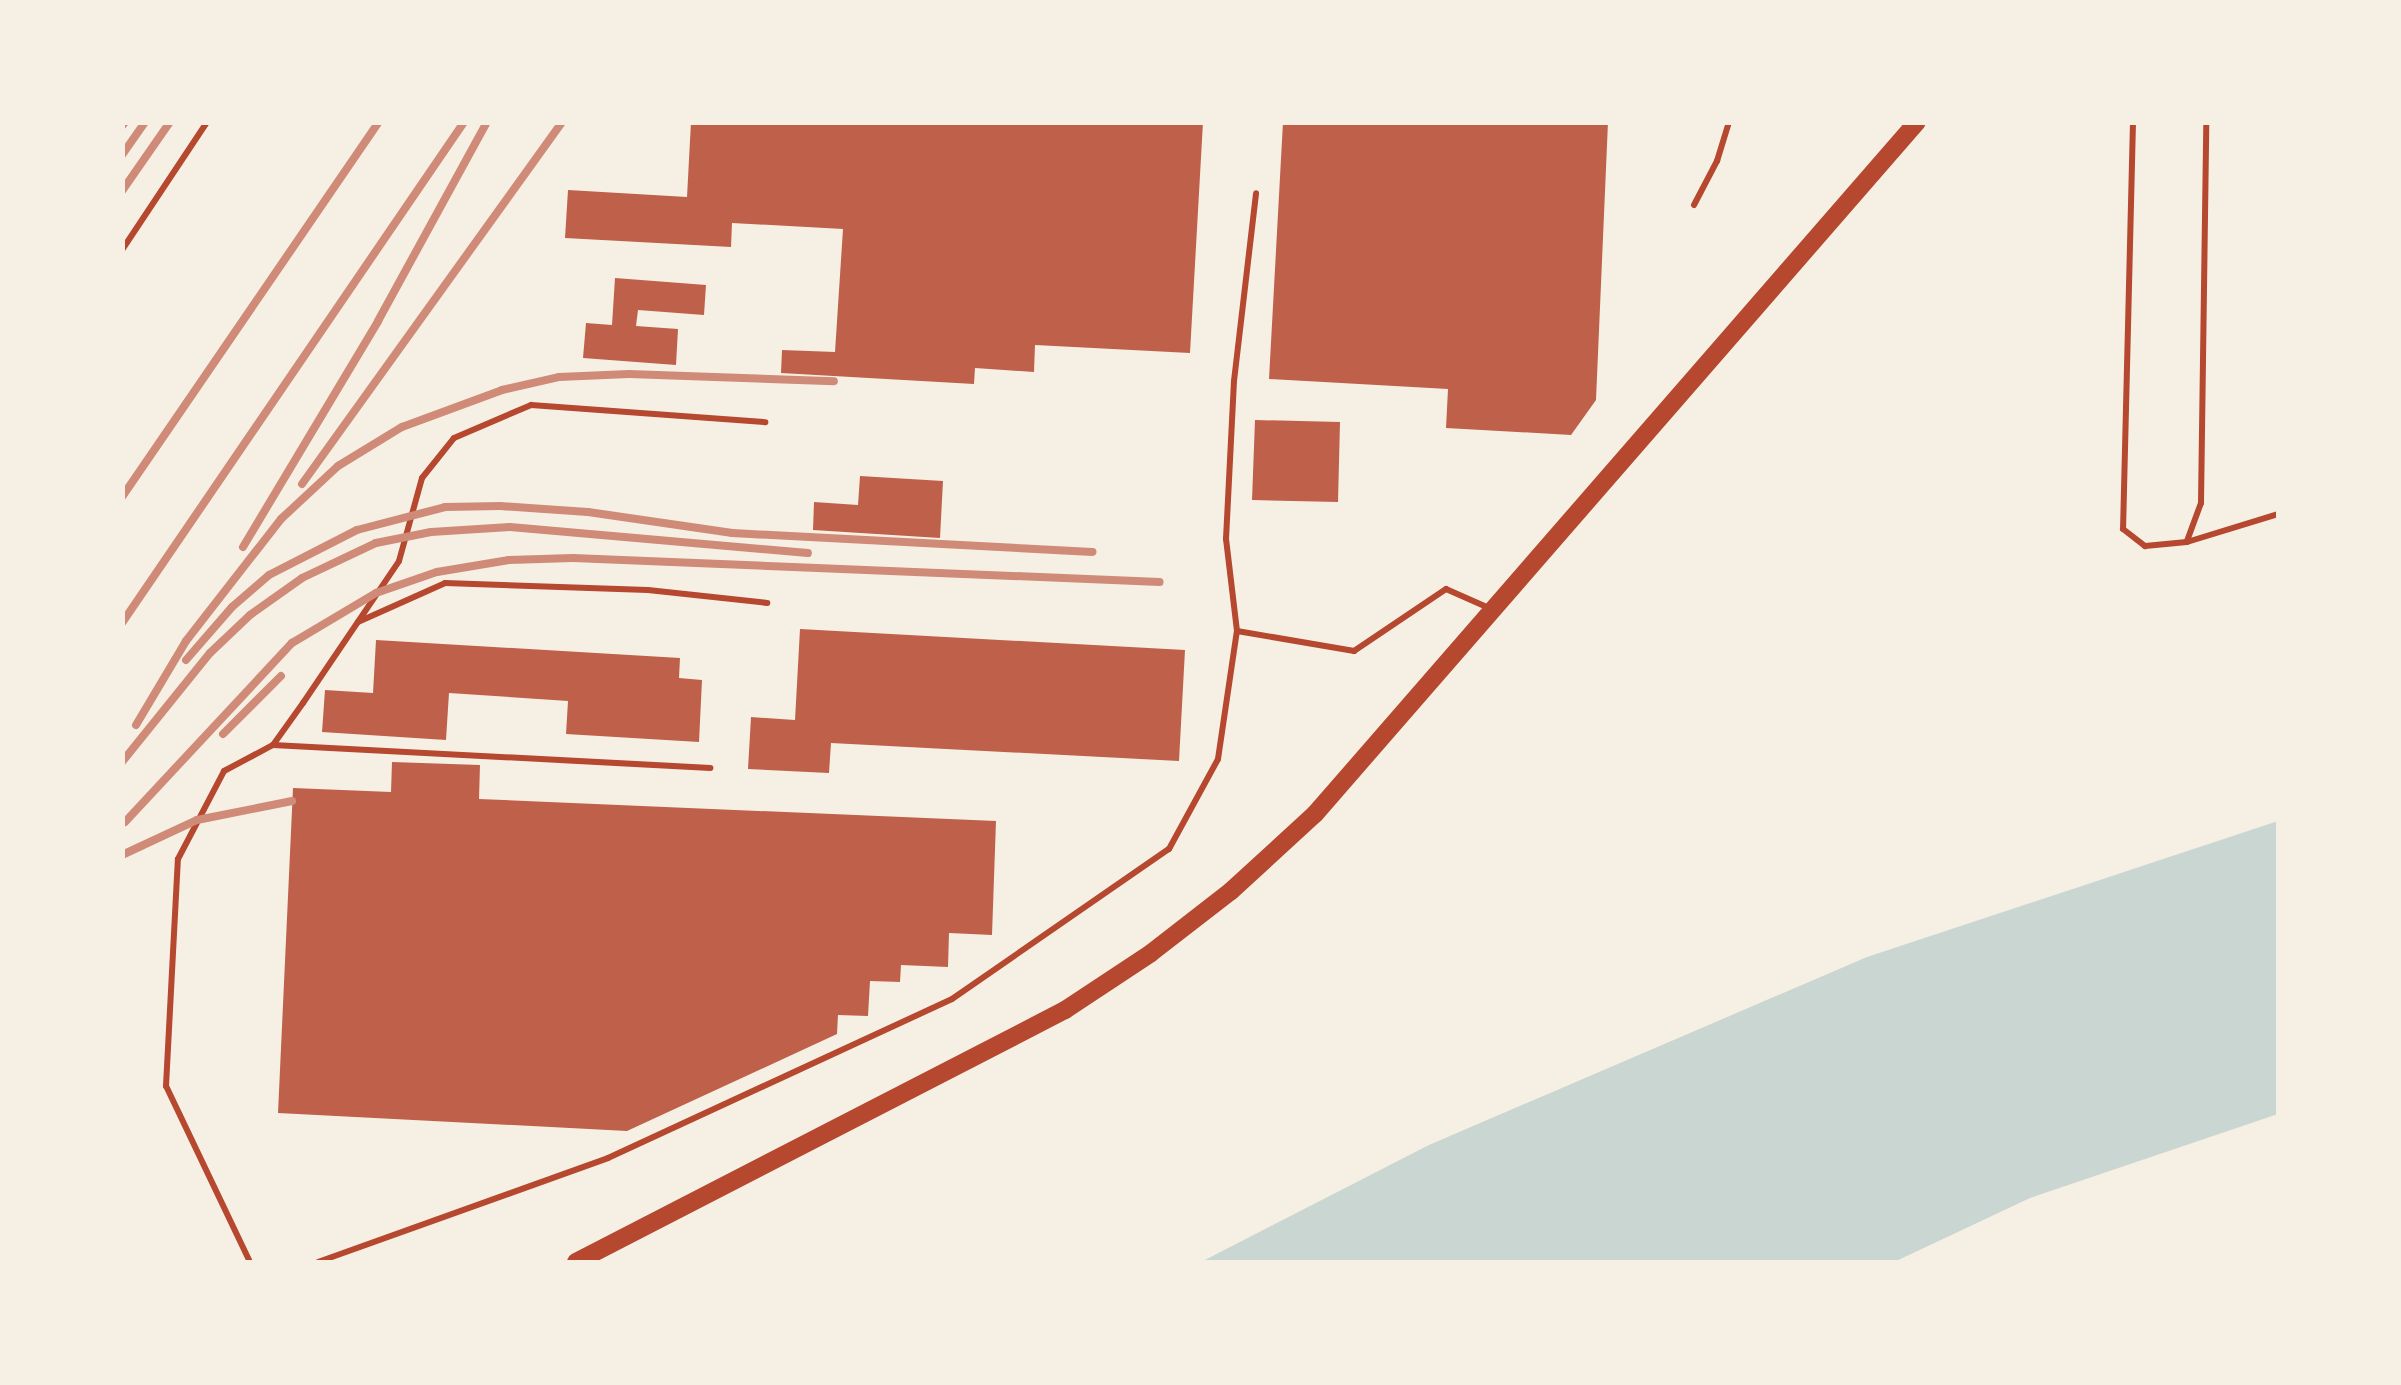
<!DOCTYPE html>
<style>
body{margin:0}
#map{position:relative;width:2401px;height:1385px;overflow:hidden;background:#f6efe4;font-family:Arial,sans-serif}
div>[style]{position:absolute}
.water>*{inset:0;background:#c9d6d2}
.building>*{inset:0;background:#bf614a}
.service>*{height:6px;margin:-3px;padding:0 3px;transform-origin:3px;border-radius:3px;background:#b5482f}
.tertiary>*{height:18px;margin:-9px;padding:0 9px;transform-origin:9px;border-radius:9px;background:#b5482f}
.rail>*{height:8px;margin:-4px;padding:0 4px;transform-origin:4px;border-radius:4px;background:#cf8b77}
span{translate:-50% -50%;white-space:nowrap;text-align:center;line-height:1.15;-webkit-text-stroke:9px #f6efe4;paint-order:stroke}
.frame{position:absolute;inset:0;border:125px solid #f6efe4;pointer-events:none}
</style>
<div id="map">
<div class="water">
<i style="clip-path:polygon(2278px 821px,2278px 1114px,2030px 1198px,1894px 1262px,1201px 1262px,1429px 1145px,1867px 957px)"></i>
</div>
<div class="building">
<i style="clip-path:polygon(691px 122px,1203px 122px,1190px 353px,1035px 345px,1034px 372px,975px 368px,974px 384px,781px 373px,782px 350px,835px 352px,843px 229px,732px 223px,731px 247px,565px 238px,568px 190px,687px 197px)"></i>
<i style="clip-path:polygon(1283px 122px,1608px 122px,1596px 400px,1571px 435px,1446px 428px,1448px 389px,1269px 379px)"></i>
<i style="clip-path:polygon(615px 278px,706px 285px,704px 315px,638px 310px,636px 326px,678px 329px,676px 365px,583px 358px,586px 323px,612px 325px)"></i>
<i style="clip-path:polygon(1255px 420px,1340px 422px,1338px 502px,1252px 500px)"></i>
<i style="clip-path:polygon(860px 476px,943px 481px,940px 538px,813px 530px,814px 502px,858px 505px)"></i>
<i style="clip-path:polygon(800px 629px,1185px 650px,1179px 761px,831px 743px,829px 773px,748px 769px,751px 717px,795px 720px)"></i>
<i style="clip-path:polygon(376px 640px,680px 658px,679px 678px,702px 680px,699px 742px,566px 734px,568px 701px,449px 693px,446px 740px,322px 732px,325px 690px,373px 693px)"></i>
<i style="clip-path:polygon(392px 762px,480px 765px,479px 799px,996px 821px,992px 935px,949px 933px,948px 967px,901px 965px,900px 982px,870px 981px,868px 1016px,838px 1015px,837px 1034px,627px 1131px,278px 1113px,293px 788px,391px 792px)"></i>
</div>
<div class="service">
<i style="left:2133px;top:122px;width:407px;rotate:91.4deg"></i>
<i style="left:2123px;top:529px;width:28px;rotate:38deg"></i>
<i style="left:2145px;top:546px;width:42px;rotate:-5.4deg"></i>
<i style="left:2187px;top:542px;width:95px;rotate:-17.1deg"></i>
<i style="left:1694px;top:205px;width:50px;rotate:-62.4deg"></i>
<i style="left:1717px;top:161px;width:41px;rotate:-72.9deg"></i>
<i style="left:122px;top:250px;width:154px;rotate:-56.4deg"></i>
<i style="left:2187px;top:541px;width:40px;rotate:-69.8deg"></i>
<i style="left:2201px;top:503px;width:381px;rotate:-89.2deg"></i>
<i style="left:358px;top:622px;width:95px;rotate:-24.1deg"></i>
<i style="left:445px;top:583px;width:203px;rotate:2deg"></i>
<i style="left:648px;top:590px;width:120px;rotate:6.2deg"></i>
<i style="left:1237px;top:631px;width:93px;rotate:-96.8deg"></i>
<i style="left:1226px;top:539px;width:158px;rotate:-87.1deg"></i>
<i style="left:1234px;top:381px;width:189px;rotate:-83.3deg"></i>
<i style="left:273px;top:745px;width:438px;rotate:3deg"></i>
<i style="left:250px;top:1262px;width:195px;rotate:-115.5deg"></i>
<i style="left:166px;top:1086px;width:227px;rotate:-87deg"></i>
<i style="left:178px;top:859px;width:99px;rotate:-62.4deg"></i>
<i style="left:224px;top:771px;width:55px;rotate:-28deg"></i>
<i style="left:273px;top:745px;width:52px;rotate:-54.5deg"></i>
<i style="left:303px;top:703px;width:171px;rotate:-55.9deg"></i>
<i style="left:399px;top:561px;width:86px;rotate:-74.5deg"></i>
<i style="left:422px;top:478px;width:51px;rotate:-51.3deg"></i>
<i style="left:454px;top:438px;width:84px;rotate:-23.2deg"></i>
<i style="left:531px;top:405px;width:235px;rotate:4.2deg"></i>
<i style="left:318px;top:1262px;width:308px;rotate:-19.7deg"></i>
<i style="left:608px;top:1158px;width:379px;rotate:-24.8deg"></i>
<i style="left:952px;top:999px;width:264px;rotate:-34.7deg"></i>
<i style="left:1169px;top:849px;width:102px;rotate:-61.4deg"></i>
<i style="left:1218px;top:759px;width:129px;rotate:-81.6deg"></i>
<i style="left:1237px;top:631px;width:119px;rotate:9.7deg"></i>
<i style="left:1354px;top:651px;width:111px;rotate:-34deg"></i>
<i style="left:1446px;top:589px;width:47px;rotate:23.8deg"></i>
</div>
<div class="tertiary">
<i style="left:576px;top:1262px;width:550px;rotate:-27.26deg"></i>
<i style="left:1065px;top:1010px;width:103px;rotate:-33.5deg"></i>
<i style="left:1151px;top:953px;width:101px;rotate:-37.8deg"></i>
<i style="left:1231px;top:891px;width:114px;rotate:-42.5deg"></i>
<i style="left:1315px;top:814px;width:917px;rotate:-48.98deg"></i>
</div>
<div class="rail">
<i style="left:122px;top:126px;width:5px;rotate:-53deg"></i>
<i style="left:122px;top:155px;width:40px;rotate:-55.1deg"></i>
<i style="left:122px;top:191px;width:84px;rotate:-55.2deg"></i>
<i style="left:302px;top:484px;width:446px;rotate:-54.3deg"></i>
<i style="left:122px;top:497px;width:455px;rotate:-55.6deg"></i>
<i style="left:243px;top:547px;width:263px;rotate:-59.1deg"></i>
<i style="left:378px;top:321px;width:227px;rotate:-61.3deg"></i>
<i style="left:122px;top:623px;width:607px;rotate:-55.68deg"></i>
<i style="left:186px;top:660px;width:70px;rotate:-49deg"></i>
<i style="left:232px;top:607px;width:49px;rotate:-40.9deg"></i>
<i style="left:269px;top:575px;width:99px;rotate:-27.1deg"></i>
<i style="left:357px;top:530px;width:91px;rotate:-14.6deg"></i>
<i style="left:445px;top:507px;width:55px;rotate:-1deg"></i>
<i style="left:500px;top:506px;width:88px;rotate:3.9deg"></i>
<i style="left:588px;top:512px;width:146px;rotate:8.3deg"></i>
<i style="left:732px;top:533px;width:361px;rotate:3deg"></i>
<i style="left:136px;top:725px;width:98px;rotate:-59.2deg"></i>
<i style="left:186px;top:641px;width:155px;rotate:-52.1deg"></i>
<i style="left:281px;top:519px;width:78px;rotate:-42.9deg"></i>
<i style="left:338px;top:466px;width:75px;rotate:-31.4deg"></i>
<i style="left:402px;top:427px;width:107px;rotate:-20.3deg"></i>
<i style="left:502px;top:390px;width:58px;rotate:-12.8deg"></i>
<i style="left:559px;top:377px;width:70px;rotate:-2.5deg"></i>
<i style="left:629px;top:374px;width:205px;rotate:2deg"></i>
<i style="left:223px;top:734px;width:82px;rotate:-45deg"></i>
<i style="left:122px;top:762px;width:140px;rotate:-51.1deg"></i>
<i style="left:210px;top:653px;width:55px;rotate:-43.5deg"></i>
<i style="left:250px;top:615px;width:64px;rotate:-35.4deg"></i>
<i style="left:302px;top:578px;width:82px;rotate:-25.3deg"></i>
<i style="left:376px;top:543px;width:56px;rotate:-11.3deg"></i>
<i style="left:431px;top:532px;width:79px;rotate:-3.6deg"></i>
<i style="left:510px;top:527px;width:299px;rotate:5deg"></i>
<i style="left:125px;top:822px;width:245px;rotate:-47deg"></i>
<i style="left:292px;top:643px;width:98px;rotate:-30.8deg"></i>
<i style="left:376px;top:593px;width:65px;rotate:-19deg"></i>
<i style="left:437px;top:572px;width:73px;rotate:-9.5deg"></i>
<i style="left:509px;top:560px;width:64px;rotate:-1.8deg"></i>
<i style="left:573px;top:558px;width:587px;rotate:2.34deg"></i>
<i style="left:122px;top:855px;width:83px;rotate:-25deg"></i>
<i style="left:197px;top:820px;width:97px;rotate:-11.3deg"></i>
</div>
<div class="frame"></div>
</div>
